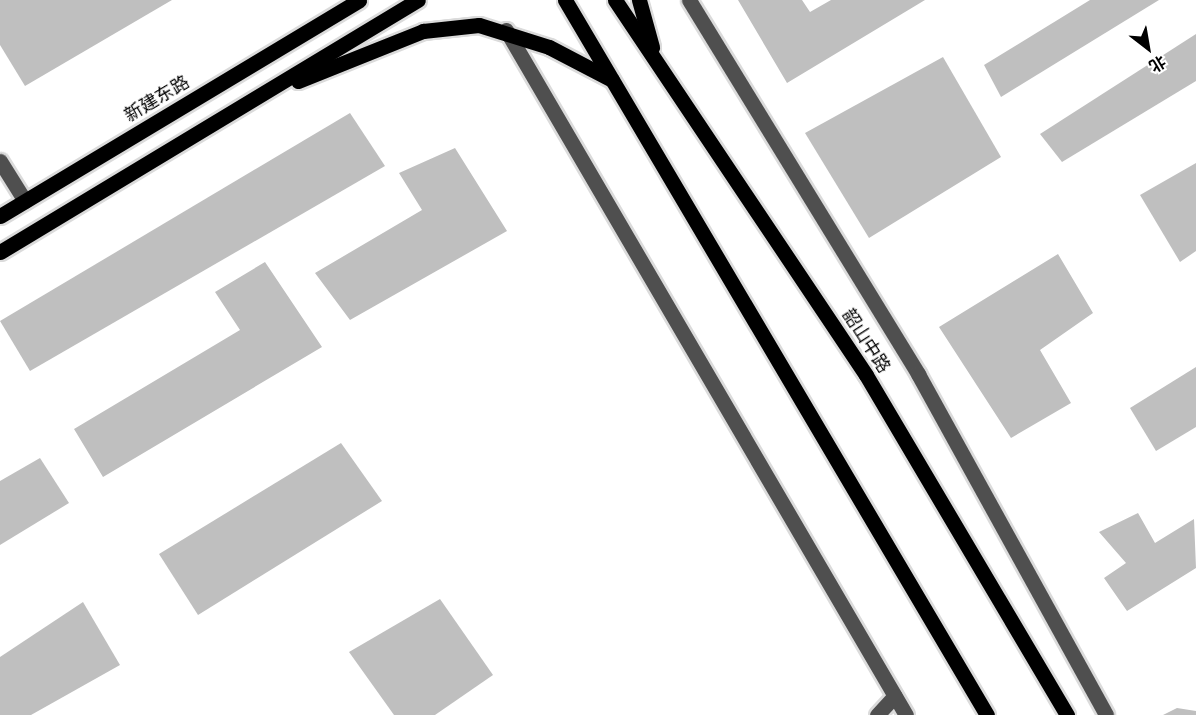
<!DOCTYPE html>
<meta charset="utf-8">
<style>
body{margin:0}
#map{position:relative;width:1196px;height:715px;overflow:hidden;background:#fff;font-family:Poppins,"Noto Sans SC",sans-serif}
div>[style]{position:absolute}
.building>*{inset:0;background:#bfbfbf}
.roads{filter:drop-shadow(2px 0 #dbdbdb) drop-shadow(-2px 0 #dbdbdb) drop-shadow(0 2px #dbdbdb) drop-shadow(0 -2px #dbdbdb)}
.minor>*{height:15px;margin:-7.5px;padding:0 7.5px;transform-origin:7.5px;border-radius:7.5px;background:#4f4f4f}
.major>*{height:15px;margin:-7.5px;padding:0 7.5px;transform-origin:7.5px;border-radius:7.5px;background:#000}
span{translate:-50% -50%;white-space:nowrap;text-align:center;line-height:1.15;-webkit-text-stroke:4.5px #fff;paint-order:stroke}
.street-label{font-size:18px;color:#000}
.north{position:absolute;left:1118px;top:18px;width:60px;height:60px;-webkit-text-stroke:4px #fff;paint-order:stroke;rotate:149deg;font-size:16px;font-weight:700;line-height:24px;text-align:center;color:#000}
.north::after{content:'';display:block;margin:auto;width:21px;height:27px;background:#000;clip-path:polygon(50% 0,100% 100%,50% 72%,0 100%)}
</style>
<div id="map">
<div class="building">
<i style="clip-path:polygon(0 0,172px 0,25px 86px,0 45px)"></i>
<i style="clip-path:polygon(738px 0,802px 0,810px 12px,831px 0,925px 0,787px 83px)"></i>
<i style="clip-path:polygon(1090px 0,1159px 0,1001px 97px,984px 65px)"></i>
<i style="clip-path:polygon(1196px 34px,1196px 81px,1062px 162px,1040px 134px)"></i>
<i style="clip-path:polygon(943px 57px,1001px 157px,869px 238px,805px 133px)"></i>
<i style="clip-path:polygon(350px 113px,385px 166px,30px 371px,0 321px)"></i>
<i style="clip-path:polygon(455px 148px,507px 231px,350px 320px,315px 273px,422px 210px,399px 173px)"></i>
<i style="clip-path:polygon(1196px 163px,1196px 251px,1180px 262px,1140px 195px)"></i>
<i style="clip-path:polygon(1058px 254px,1093px 313px,1040px 350px,1071px 403px,1011px 438px,939px 327px)"></i>
<i style="clip-path:polygon(265px 262px,322px 347px,103px 477px,74px 429px,240px 330px,215px 292px)"></i>
<i style="clip-path:polygon(1196px 367px,1196px 427px,1156px 451px,1130px 408px)"></i>
<i style="clip-path:polygon(341px 443px,382px 501px,198px 615px,159px 554px)"></i>
<i style="clip-path:polygon(40px 458px,69px 503px,0 545px,0 481px)"></i>
<i style="clip-path:polygon(1138px 513px,1155px 543px,1194px 519px,1196px 568px,1127px 611px,1104px 578px,1126px 563px,1099px 532px)"></i>
<i style="clip-path:polygon(440px 599px,493px 675px,435px 715px,394px 715px,349px 652px)"></i>
<i style="clip-path:polygon(83px 602px,120px 665px,31px 715px,0 715px,0 657px)"></i>
<i style="clip-path:polygon(1177px 708px,1196px 711px,1196px 715px,1163px 715px)"></i>
</div>
<div class="roads">
<div class="minor">
<i style="left:689px;top:0;width:439px;rotate:58.5deg"></i>
<i style="left:918px;top:374px;width:389px;rotate:61.1deg"></i>
<i style="left:506px;top:30px;width:793px;rotate:59.72deg"></i>
<i style="left:0;top:161px;width:47px;rotate:58deg"></i>
<i style="left:877px;top:715px;width:26px;rotate:-47deg"></i>
</div>
<div class="major">
<i style="left:565px;top:0;width:830px;rotate:59.45deg"></i>
<i style="left:615px;top:0;width:451px;rotate:56.2deg"></i>
<i style="left:866px;top:375px;width:395px;rotate:59.4deg"></i>
<i style="left:639px;top:0;width:49px;rotate:74.5deg"></i>
<i style="left:298px;top:81px;width:135px;rotate:-21.8deg"></i>
<i style="left:423px;top:31px;width:56px;rotate:-6.1deg"></i>
<i style="left:479px;top:25px;width:73px;rotate:17.4deg"></i>
<i style="left:549px;top:47px;width:71px;rotate:27.6deg"></i>
<i style="left:0;top:216px;width:419px;rotate:-31deg"></i>
<i style="left:0;top:252px;width:488px;rotate:-31.1deg"></i>
</div>
</div>
<div class="street-label">
<span style="left:157px;top:99px;rotate:-31deg">新建东路</span>
<span style="left:866px;top:341px;rotate:57deg">韶山中路</span>
</div>
<div class="north">北</div>
</div>
